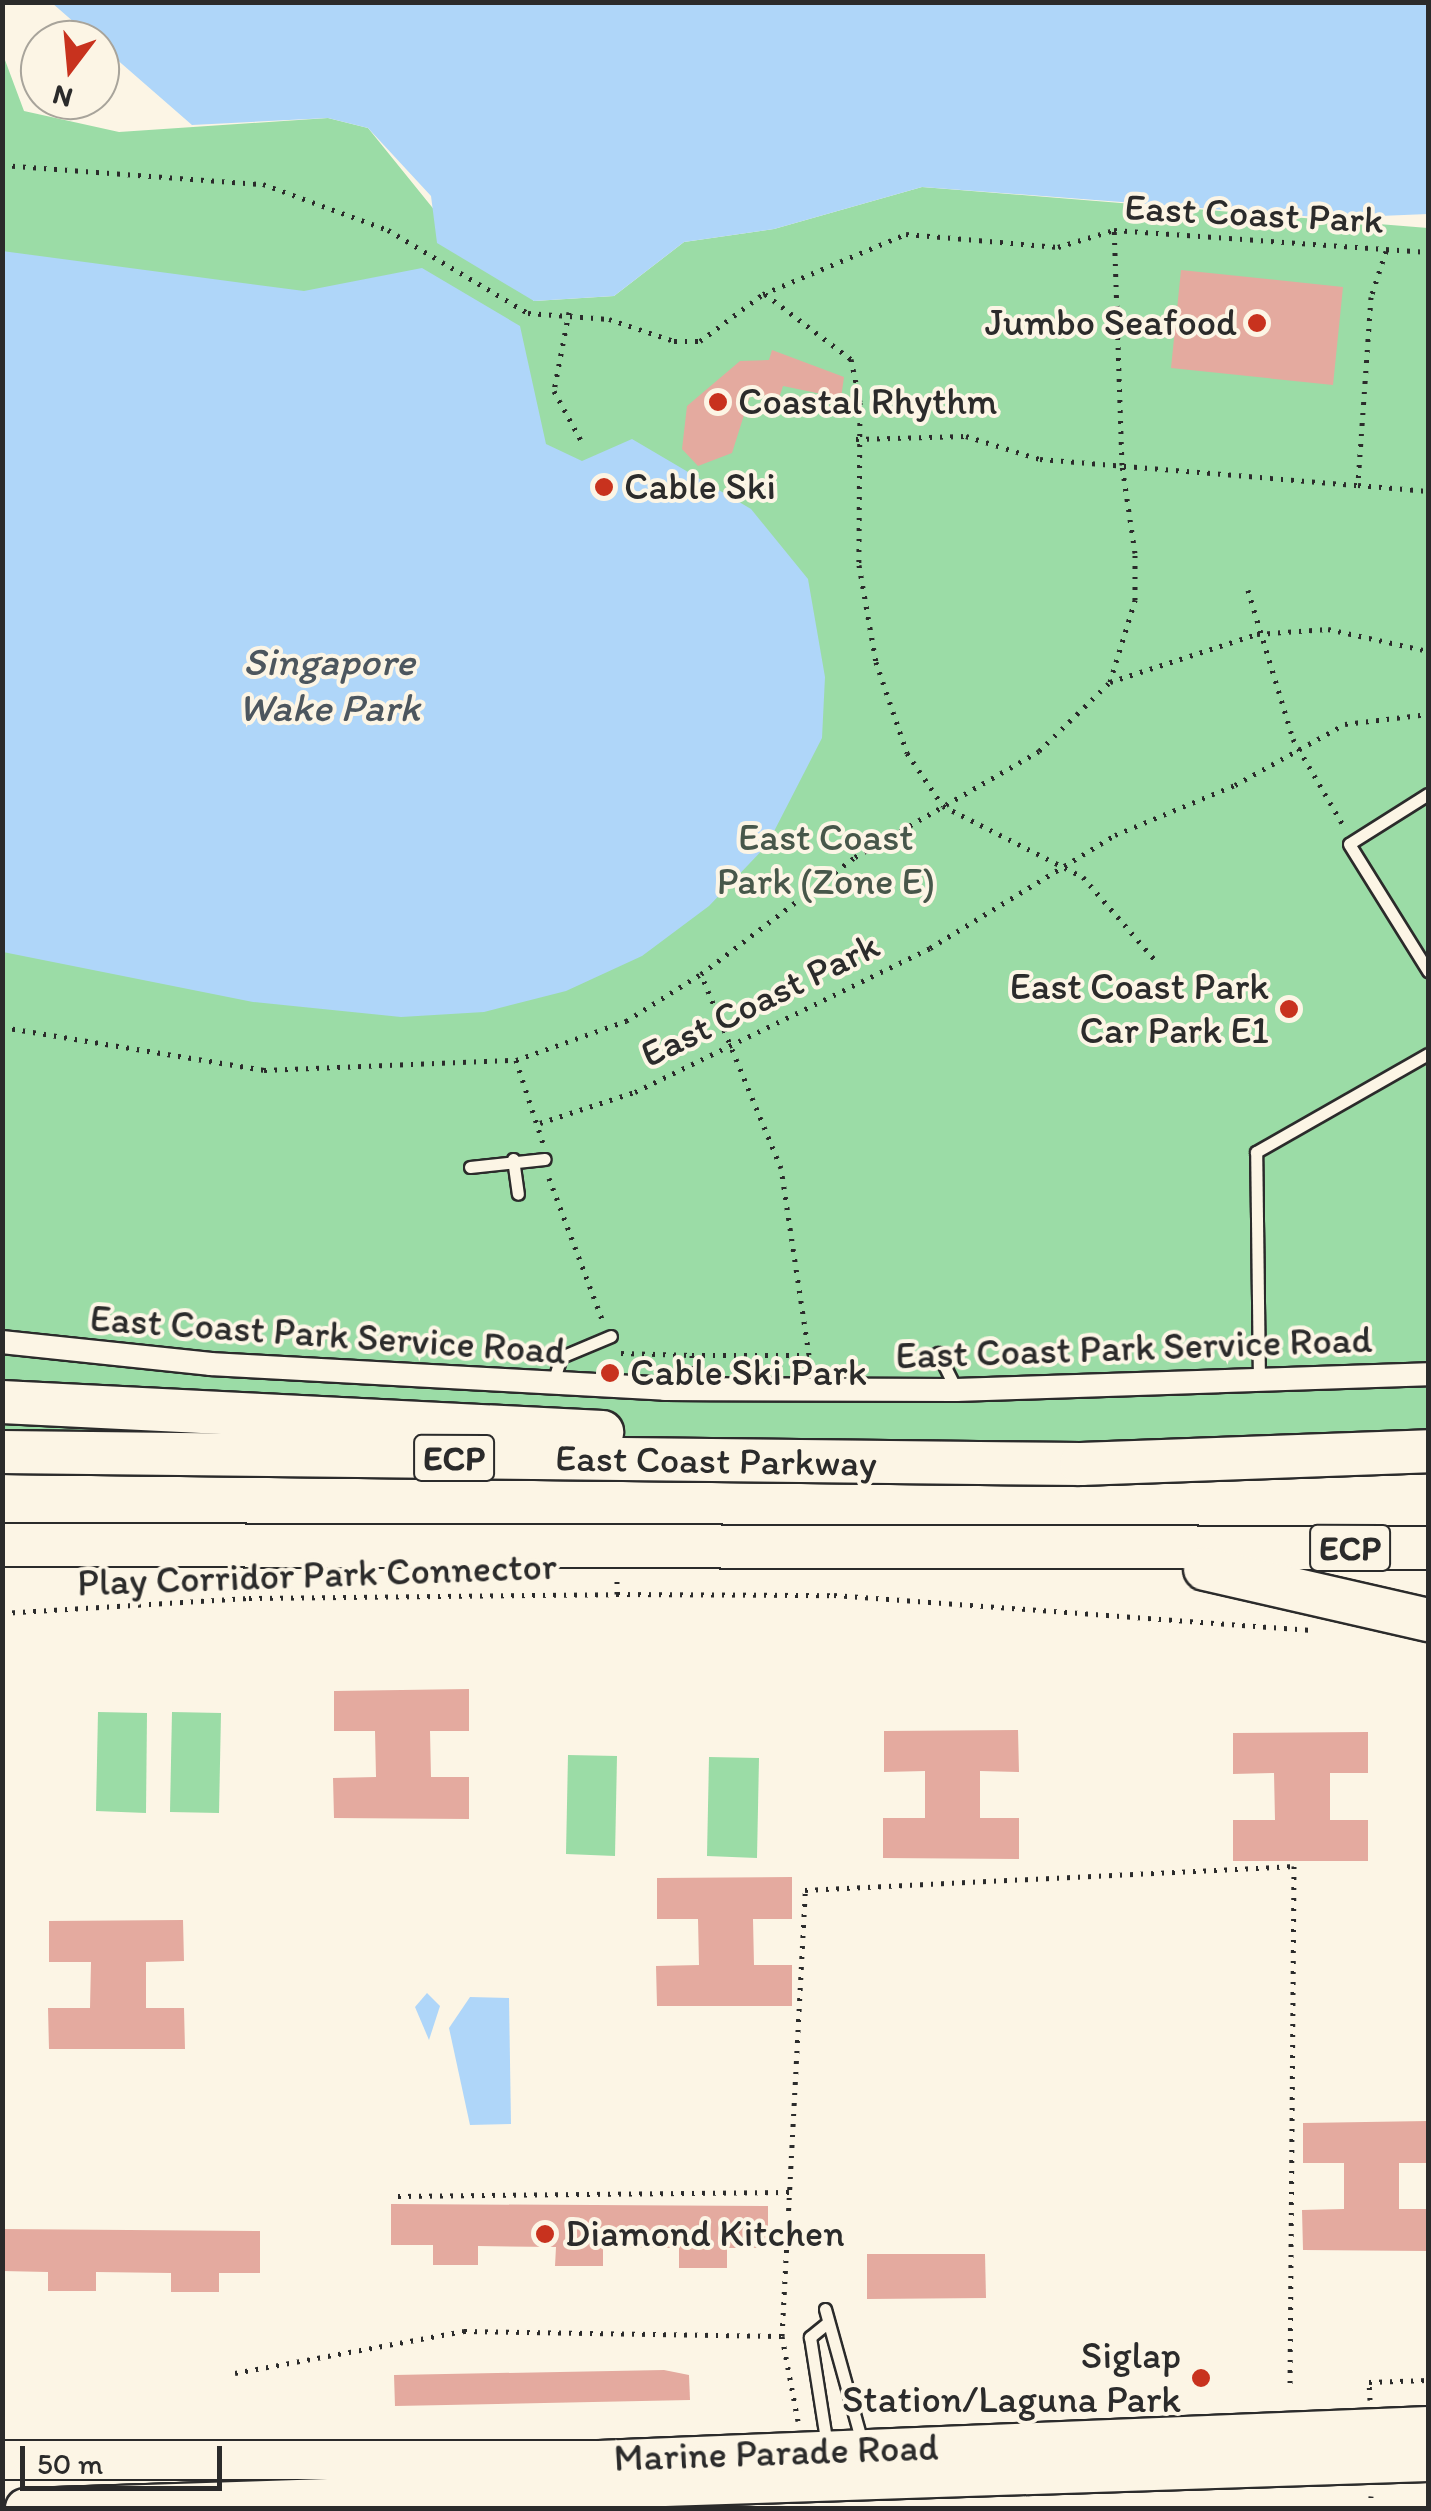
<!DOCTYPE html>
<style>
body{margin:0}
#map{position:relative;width:1431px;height:2511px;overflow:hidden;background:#fcf5e5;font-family:Itim,sans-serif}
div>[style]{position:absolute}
.green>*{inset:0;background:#9bdca6}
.water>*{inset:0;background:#afd6f9}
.building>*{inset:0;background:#e4aa9f}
.path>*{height:5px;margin-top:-2.5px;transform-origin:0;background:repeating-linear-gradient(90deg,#2b2b2b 0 2.5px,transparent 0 10.5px)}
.roads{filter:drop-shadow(2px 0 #2b2b2b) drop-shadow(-2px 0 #2b2b2b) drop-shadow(0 2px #2b2b2b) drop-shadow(0 -2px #2b2b2b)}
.lane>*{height:11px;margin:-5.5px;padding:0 5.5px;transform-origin:5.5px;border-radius:5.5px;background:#fcf5e5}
.street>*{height:22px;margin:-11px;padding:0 11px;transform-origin:11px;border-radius:11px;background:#fcf5e5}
.primary>*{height:38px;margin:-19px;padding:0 19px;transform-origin:19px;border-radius:19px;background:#fcf5e5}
.highway>*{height:42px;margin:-21px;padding:0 21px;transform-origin:21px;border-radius:21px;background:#fcf5e5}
.dots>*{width:28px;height:28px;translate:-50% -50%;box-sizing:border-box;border:5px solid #fcf5e5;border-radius:50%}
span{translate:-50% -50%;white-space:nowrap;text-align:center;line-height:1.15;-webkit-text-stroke:8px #fcf5e5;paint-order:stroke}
.shield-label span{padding:2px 8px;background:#fcf5e5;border:2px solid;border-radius:8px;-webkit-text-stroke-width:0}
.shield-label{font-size:35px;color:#2b2b2b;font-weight:700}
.street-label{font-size:38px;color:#2b2b2b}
.poi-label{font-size:38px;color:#2b2b2b}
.right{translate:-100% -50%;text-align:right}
.left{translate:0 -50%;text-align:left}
.park-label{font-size:38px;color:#47574a}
.water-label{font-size:40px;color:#4c565e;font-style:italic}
.frame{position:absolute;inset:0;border:5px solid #2b2b2b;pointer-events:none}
.north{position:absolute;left:20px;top:20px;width:100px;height:100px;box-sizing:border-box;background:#fcf5e5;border:2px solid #a8a49b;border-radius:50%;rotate:196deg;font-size:28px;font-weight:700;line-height:40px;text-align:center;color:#2b2b2b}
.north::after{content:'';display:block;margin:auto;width:35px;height:45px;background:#c8321e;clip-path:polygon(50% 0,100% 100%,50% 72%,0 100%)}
.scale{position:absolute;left:20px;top:2446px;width:202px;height:45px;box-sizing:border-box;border:5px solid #2b2b2b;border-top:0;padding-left:12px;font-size:30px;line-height:35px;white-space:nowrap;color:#2b2b2b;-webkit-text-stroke:8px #fcf5e5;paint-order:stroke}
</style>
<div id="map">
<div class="green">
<i style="clip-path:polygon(2px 52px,24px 111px,119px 132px,328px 118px,368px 128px,440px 217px,534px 301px,614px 296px,684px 242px,774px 229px,922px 187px,1428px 228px,1428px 1450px,3px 1452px)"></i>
<i style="clip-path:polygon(98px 1712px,147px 1713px,146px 1813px,96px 1811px)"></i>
<i style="clip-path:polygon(172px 1712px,221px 1713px,219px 1813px,170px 1812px)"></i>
<i style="clip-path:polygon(568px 1755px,617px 1756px,615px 1856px,566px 1854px)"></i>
<i style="clip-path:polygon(709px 1757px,759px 1758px,757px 1858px,707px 1856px)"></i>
</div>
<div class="water">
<i style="clip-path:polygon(52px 3px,1428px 3px,1428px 214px,1331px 218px,922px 187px,774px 229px,684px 242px,614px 296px,534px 301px,437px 243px,431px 196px,368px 128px,328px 118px,192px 125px)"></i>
<i style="clip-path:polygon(2px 251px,304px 291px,422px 268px,520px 326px,546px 444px,582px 461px,632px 439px,751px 509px,808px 579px,825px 677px,822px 738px,767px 845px,709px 906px,642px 956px,566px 991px,484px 1012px,401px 1017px,253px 1002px,3px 952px)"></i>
<i style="clip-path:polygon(427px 1993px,440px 2006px,429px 2040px,415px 2007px)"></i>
<i style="clip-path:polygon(470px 1997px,509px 1998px,511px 2124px,470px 2125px,449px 2028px)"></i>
</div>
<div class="building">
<i style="clip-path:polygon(1181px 270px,1343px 287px,1333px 385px,1171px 368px)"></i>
<i style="clip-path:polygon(772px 350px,844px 377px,841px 398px,783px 386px,780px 395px,750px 396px,732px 453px,698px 466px,682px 449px,687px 406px,740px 361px,769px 360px)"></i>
<i style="clip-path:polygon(469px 1689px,469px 1731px,430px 1731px,431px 1777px,469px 1777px,469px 1819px,334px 1818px,333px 1778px,376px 1777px,375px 1731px,334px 1731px,334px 1691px)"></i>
<i style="clip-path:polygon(1018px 1730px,1019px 1772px,980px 1771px,980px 1818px,1019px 1818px,1019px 1859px,883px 1858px,883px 1818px,925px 1818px,925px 1771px,884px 1772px,884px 1731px)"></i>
<i style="clip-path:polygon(1368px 1732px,1368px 1773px,1330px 1773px,1330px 1820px,1368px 1820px,1368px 1861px,1233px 1861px,1233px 1820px,1275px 1820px,1274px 1773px,1233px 1774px,1233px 1733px)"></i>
<i style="clip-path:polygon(792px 1877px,792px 1919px,753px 1919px,754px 1965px,792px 1965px,792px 2006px,657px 2006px,656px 1966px,699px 1965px,698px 1919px,657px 1919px,657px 1878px)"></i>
<i style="clip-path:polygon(183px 1920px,184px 1961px,146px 1962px,146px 2008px,184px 2008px,185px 2049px,49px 2049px,48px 2008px,90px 2008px,91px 1962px,49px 1962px,49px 1921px)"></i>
<i style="clip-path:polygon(1428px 2121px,1428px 2163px,1399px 2163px,1399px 2209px,1428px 2209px,1428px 2251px,1303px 2250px,1302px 2210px,1344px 2209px,1344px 2163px,1303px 2163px,1303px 2123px)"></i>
<i style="clip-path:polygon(391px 2204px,768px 2206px,768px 2248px,727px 2248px,727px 2268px,679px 2268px,679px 2248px,603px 2247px,603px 2266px,555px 2266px,556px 2247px,478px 2246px,478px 2265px,433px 2265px,433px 2245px,391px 2245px)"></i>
<i style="clip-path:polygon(2px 2229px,260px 2231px,260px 2273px,219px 2273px,219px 2292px,171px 2292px,171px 2273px,96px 2272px,96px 2291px,48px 2291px,48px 2272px,2px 2271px)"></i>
<i style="clip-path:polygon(867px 2254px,985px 2254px,986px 2298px,867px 2299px)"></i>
<i style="clip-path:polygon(664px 2370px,689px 2375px,690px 2400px,395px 2406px,394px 2375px)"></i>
</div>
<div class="path">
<i style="left:2px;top:165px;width:262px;rotate:4.2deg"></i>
<i style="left:263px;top:184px;width:133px;rotate:20.2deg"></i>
<i style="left:388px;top:230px;width:163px;rotate:30.7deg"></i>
<i style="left:528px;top:313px;width:81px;rotate:4.2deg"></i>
<i style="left:609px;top:319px;width:69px;rotate:18.7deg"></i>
<i style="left:674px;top:341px;width:26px"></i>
<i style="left:700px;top:341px;width:79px;rotate:-36.7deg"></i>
<i style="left:763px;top:294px;width:155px;rotate:-22.8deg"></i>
<i style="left:906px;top:234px;width:153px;rotate:4.9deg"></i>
<i style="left:1058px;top:247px;width:59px;rotate:-16.9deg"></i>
<i style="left:1114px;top:230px;width:315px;rotate:4deg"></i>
<i style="left:1386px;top:251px;width:48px;rotate:108.1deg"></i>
<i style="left:1371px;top:297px;width:188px;rotate:94deg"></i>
<i style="left:1358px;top:485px;width:70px;rotate:4.9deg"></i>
<i style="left:765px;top:294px;width:108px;rotate:37.1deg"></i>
<i style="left:851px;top:359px;width:44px;rotate:78.2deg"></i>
<i style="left:860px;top:402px;width:163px;rotate:90.4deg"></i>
<i style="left:859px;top:565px;width:98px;rotate:80.1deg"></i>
<i style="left:876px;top:662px;width:96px;rotate:71.2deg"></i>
<i style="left:907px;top:753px;width:64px;rotate:55.8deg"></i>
<i style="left:943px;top:806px;width:157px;rotate:26.9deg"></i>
<i style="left:1083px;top:877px;width:111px;rotate:49deg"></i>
<i style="left:569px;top:312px;width:80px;rotate:100.8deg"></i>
<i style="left:554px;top:391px;width:60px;rotate:61.3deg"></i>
<i style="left:856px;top:439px;width:110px;rotate:-1.6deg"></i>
<i style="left:966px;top:436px;width:77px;rotate:17.3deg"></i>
<i style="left:1040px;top:459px;width:319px;rotate:4.7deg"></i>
<i style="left:1248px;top:590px;width:156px;rotate:73.2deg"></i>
<i style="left:1293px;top:739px;width:99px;rotate:59.8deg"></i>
<i style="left:1110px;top:682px;width:86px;rotate:-73deg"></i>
<i style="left:1135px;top:600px;width:47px;rotate:-90deg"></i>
<i style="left:1135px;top:553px;width:89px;rotate:-98.4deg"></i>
<i style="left:1122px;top:465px;width:235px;rotate:-91.9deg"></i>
<i style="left:2px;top:1027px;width:266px;rotate:9.3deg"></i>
<i style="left:264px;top:1070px;width:252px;rotate:-2.3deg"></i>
<i style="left:516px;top:1060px;width:117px;rotate:-19.5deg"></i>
<i style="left:626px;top:1021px;width:89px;rotate:-32.1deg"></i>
<i style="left:701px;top:974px;width:193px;rotate:-37.2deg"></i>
<i style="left:855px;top:857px;width:212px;rotate:-29.9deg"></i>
<i style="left:1039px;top:751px;width:99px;rotate:-44.2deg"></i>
<i style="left:1110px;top:682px;width:155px;rotate:-18.1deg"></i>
<i style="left:1257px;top:634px;width:71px;rotate:-4deg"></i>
<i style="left:1328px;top:629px;width:102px;rotate:12.4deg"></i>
<i style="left:516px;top:1060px;width:87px;rotate:72deg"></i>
<i style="left:540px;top:1123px;width:100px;rotate:-18.1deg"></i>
<i style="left:635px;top:1092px;width:328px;rotate:-26deg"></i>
<i style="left:930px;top:948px;width:217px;rotate:-31.4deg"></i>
<i style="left:1115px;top:835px;width:130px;rotate:-22.6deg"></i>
<i style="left:1235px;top:785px;width:126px;rotate:-29deg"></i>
<i style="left:1345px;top:724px;width:84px;rotate:-6.9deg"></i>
<i style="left:549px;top:1178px;width:154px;rotate:69.4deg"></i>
<i style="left:621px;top:1353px;width:71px;rotate:1.6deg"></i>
<i style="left:692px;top:1355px;width:12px;rotate:90deg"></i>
<i style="left:692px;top:1355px;width:117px"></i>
<i style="left:809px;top:1355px;width:189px;rotate:-98.5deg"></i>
<i style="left:781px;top:1168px;width:210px;rotate:-112.4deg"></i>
<i style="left:617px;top:1594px;width:217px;rotate:0.3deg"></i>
<i style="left:834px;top:1595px;width:476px;rotate:4.2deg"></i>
<i style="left:2px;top:1613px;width:247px;rotate:-3.5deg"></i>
<i style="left:249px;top:1598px;width:368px;rotate:-0.6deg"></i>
<i style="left:617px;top:1594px;width:13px;rotate:-90deg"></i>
<i style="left:398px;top:2196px;width:391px;rotate:-0.6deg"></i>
<i style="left:235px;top:2373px;width:233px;rotate:-10.4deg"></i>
<i style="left:464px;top:2331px;width:318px;rotate:0.9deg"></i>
<i style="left:1370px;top:2400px;width:18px;rotate:-93deg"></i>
<i style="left:1369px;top:2382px;width:59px;rotate:-1.9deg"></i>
<i style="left:798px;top:2421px;width:86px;rotate:-100.7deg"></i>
<i style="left:782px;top:2336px;width:447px;rotate:-87deg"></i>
<i style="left:805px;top:1890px;width:490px;rotate:-2.8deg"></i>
<i style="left:1294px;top:1866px;width:520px;rotate:90.44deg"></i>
<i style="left:1370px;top:2508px;width:12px;rotate:-85deg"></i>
</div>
<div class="roads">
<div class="lane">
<i style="left:1428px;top:794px;width:93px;rotate:147.7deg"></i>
<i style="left:1349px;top:844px;width:150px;rotate:58.1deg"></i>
<i style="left:513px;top:1159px;width:35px;rotate:82deg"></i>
<i style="left:470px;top:1167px;width:75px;rotate:-6.1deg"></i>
<i style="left:938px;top:1353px;width:40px;rotate:63.4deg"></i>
<i style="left:1259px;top:1383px;width:231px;rotate:-90.7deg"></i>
<i style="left:1256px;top:1152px;width:198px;rotate:-29.7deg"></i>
<i style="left:552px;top:1386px;width:30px;rotate:-73deg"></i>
<i style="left:561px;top:1357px;width:54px;rotate:-22.8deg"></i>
<i style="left:825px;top:2309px;width:142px;rotate:74.5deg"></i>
<i style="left:826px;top:2324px;width:21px;rotate:141deg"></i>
<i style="left:810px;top:2337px;width:109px;rotate:81.1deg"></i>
</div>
<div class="street">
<i style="left:2px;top:1342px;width:209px;rotate:6deg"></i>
<i style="left:210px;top:1364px;width:456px;rotate:3.1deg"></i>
<i style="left:665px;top:1389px;width:291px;rotate:0.2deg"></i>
<i style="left:956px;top:1390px;width:472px;rotate:-1.9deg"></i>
</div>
<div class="primary">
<i style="left:2px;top:2460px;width:597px"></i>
<i style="left:599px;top:2460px;width:830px;rotate:-2.35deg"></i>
<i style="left:25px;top:2508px;width:1404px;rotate:-1.88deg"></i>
</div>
<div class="highway">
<i style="left:2px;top:1402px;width:601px;rotate:2.86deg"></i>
<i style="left:2px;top:1452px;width:1079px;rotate:0.64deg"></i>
<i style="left:1081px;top:1464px;width:347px;rotate:-2.1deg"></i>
<i style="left:2px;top:1545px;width:1426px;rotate:0.12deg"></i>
<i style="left:1205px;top:1569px;width:229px;rotate:12.9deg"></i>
</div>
</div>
<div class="dots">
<i style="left:1257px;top:323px;background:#c8321e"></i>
<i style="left:718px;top:402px;background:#c8321e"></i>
<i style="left:604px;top:487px;background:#c8321e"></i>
<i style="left:1289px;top:1009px;background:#c8321e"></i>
<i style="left:610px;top:1373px;background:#c8321e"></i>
<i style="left:545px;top:2234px;background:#c8321e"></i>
<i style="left:1201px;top:2378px;background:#c8321e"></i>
</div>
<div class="shield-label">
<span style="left:454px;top:1458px">ECP</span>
<span style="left:1350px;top:1548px">ECP</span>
</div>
<div class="street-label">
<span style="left:1254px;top:214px;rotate:3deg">East Coast Park</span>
<span style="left:760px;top:1000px;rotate:-26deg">East Coast Park</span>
<span style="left:328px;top:1335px;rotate:4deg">East Coast Park Service Road</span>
<span style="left:1134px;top:1348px;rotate:-2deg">East Coast Park Service Road</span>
<span style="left:716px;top:1461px;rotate:1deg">East Coast Parkway</span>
<span style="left:317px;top:1575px;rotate:-2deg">Play Corridor Park Connector</span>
<span style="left:776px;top:2453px;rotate:-2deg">Marine Parade Road</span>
</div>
<div class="poi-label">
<span class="right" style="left:1237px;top:323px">Jumbo Seafood</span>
<span class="left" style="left:738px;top:402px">Coastal Rhythm</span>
<span class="left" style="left:624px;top:487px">Cable Ski</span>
<span class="right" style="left:1269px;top:1009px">East Coast Park<br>Car Park E1</span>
<span class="left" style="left:630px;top:1373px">Cable Ski Park</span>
<span class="left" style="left:565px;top:2234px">Diamond Kitchen</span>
<span class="right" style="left:1181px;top:2378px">Siglap<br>Station/Laguna Park</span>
</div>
<div class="park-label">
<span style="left:826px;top:860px">East Coast<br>Park (Zone E)</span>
</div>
<div class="water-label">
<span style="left:329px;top:684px">Singapore<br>Wake Park</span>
</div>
<div class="frame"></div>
<div class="north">N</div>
<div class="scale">50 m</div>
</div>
